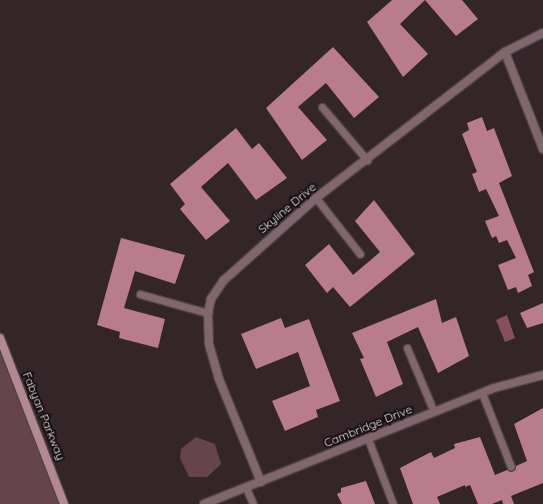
<!DOCTYPE html>
<style>
body{margin:0}
#map{position:relative;width:543px;height:504px;overflow:hidden;background:#332528;font-family:Quicksand,sans-serif}
div>[style]{position:absolute}
.green>*{inset:0;background:#65444d}
.water>*{inset:0;background:#864f5e}
.building>*{inset:0;background:#b87c8c}
.roads{filter:drop-shadow(1px 0 #504346) drop-shadow(-1px 0 #504346) drop-shadow(0 1px #504346) drop-shadow(0 -1px #504346)}
.service>*{height:7px;margin:-3.5px;padding:0 3.5px;transform-origin:3.5px;border-radius:3.5px;background:#81676d}
.minor>*{height:8px;margin:-4px;padding:0 4px;transform-origin:4px;border-radius:4px;background:#81676d}
.secondary>*{height:8px;margin:-4px;padding:0 4px;transform-origin:4px;border-radius:4px;background:#b28993}
span{translate:-50% -50%;white-space:nowrap;text-align:center;line-height:1.15;-webkit-text-stroke:4px #161012;paint-order:stroke}
.street-label{font-size:12px;color:#eae0e2}
</style>
<div id="map">
<div class="green">
<i style="clip-path:polygon(0 344px,62px 504px,0 504px)"></i>
<i style="clip-path:polygon(196px 437px,215px 444px,221px 464px,207px 477px,189px 477px,180px 458px,181px 449px)"></i>
</div>
<div class="water">
<i style="clip-path:polygon(507px 315px,515px 338px,505px 342px,496px 320px)"></i>
</div>
<div class="building">
<i style="clip-path:polygon(392px 0,462px 0,478px 19px,456px 36px,425px 0,400px 24px,428px 54px,403px 77px,367px 22px)"></i>
<i style="clip-path:polygon(333px 47px,379px 97px,354px 118px,326px 83px,298px 107px,327px 140px,302px 160px,266px 108px)"></i>
<i style="clip-path:polygon(482px 117px,487px 131px,494px 128px,512px 176px,499px 183px,534px 272px,528px 275px,532px 286px,518px 293px,516px 287px,508px 290px,498px 265px,516px 258px,507px 240px,499px 243px,496px 236px,492px 238px,485px 221px,499px 216px,486px 189px,479px 192px,472px 174px,477px 172px,462px 134px,469px 130px,467px 123px)"></i>
<i style="clip-path:polygon(236px 128px,252px 149px,259px 143px,287px 178px,256px 200px,228px 163px,201px 187px,230px 221px,206px 240px,180px 209px,185px 204px,170px 184px)"></i>
<i style="clip-path:polygon(374px 200px,415px 254px,350px 307px,333px 287px,327px 293px,305px 265px,329px 244px,353px 275px,380px 252px,355px 221px)"></i>
<i style="clip-path:polygon(121px 238px,185px 255px,175px 284px,135px 271px,124px 308px,165px 319px,158px 348px,119px 338px,120px 332px,97px 325px)"></i>
<i style="clip-path:polygon(436px 299px,442px 323px,456px 317px,469px 356px,438px 373px,418px 327px,387px 342px,403px 384px,376px 397px,360px 359px,364px 358px,352px 333px)"></i>
<i style="clip-path:polygon(543px 303px,543px 323px,527px 328px,520px 313px)"></i>
<i style="clip-path:polygon(281px 318px,285px 328px,309px 319px,340px 401px,316px 410px,318px 417px,285px 431px,272px 401px,310px 386px,298px 352px,256px 369px,241px 334px)"></i>
<i style="clip-path:polygon(543px 408px,543px 483px,511px 496px,514px 504px,503px 504px,502px 500px,492px 504px,478px 504px,470px 485px,465px 487px,465px 485px,437px 497px,440px 504px,413px 504px,400px 468px,431px 452px,434px 458px,455px 448px,454px 444px,480px 437px,495px 475px,507px 470px,513px 471px,516px 466px,527px 461px,514px 424px)"></i>
<i style="clip-path:polygon(366px 481px,375px 504px,342px 504px,337px 494px,341px 492px,341px 488px)"></i>
</div>
<div class="roads">
<div class="service">
<i style="left:322px;top:107px;width:70px;rotate:49.7deg"></i>
<i style="left:316px;top:198px;width:71px;rotate:51.8deg"></i>
<i style="left:140px;top:294px;width:71px;rotate:15.6deg"></i>
<i style="left:407px;top:348px;width:69px;rotate:67.1deg"></i>
<i style="left:482px;top:393px;width:79px;rotate:68.6deg"></i>
<i style="left:368px;top:439px;width:70px;rotate:69deg"></i>
<i style="left:246px;top:488px;width:17px;rotate:66deg"></i>
</div>
<div class="minor">
<i style="left:505px;top:52px;width:104px;rotate:68.6deg"></i>
<i style="left:261px;top:482px;width:111px;rotate:-112.2deg"></i>
<i style="left:219px;top:379px;width:37px;rotate:-106deg"></i>
<i style="left:209px;top:343px;width:30px;rotate:-92deg"></i>
<i style="left:208px;top:313px;width:14px;rotate:-78deg"></i>
<i style="left:211px;top:299px;width:23px;rotate:-56deg"></i>
<i style="left:224px;top:280px;width:123px;rotate:-41.7deg"></i>
<i style="left:316px;top:198px;width:239px;rotate:-37.7deg"></i>
<i style="left:505px;top:52px;width:42px;rotate:-26.6deg"></i>
<i style="left:204px;top:504px;width:312px;rotate:-21.8deg"></i>
<i style="left:494px;top:388px;width:51px;rotate:-14.9deg"></i>
</div>
<div class="secondary">
<i style="left:0;top:338px;width:178px;rotate:68.9deg"></i>
</div>
</div>
<div class="street-label">
<span style="left:287px;top:208px;rotate:-40deg">Skyline Drive</span>
<span style="left:44px;top:416px;rotate:68deg">Fabyan Parkway</span>
<span style="left:368px;top:426px;rotate:-22deg">Cambridge Drive</span>
</div>
</div>
